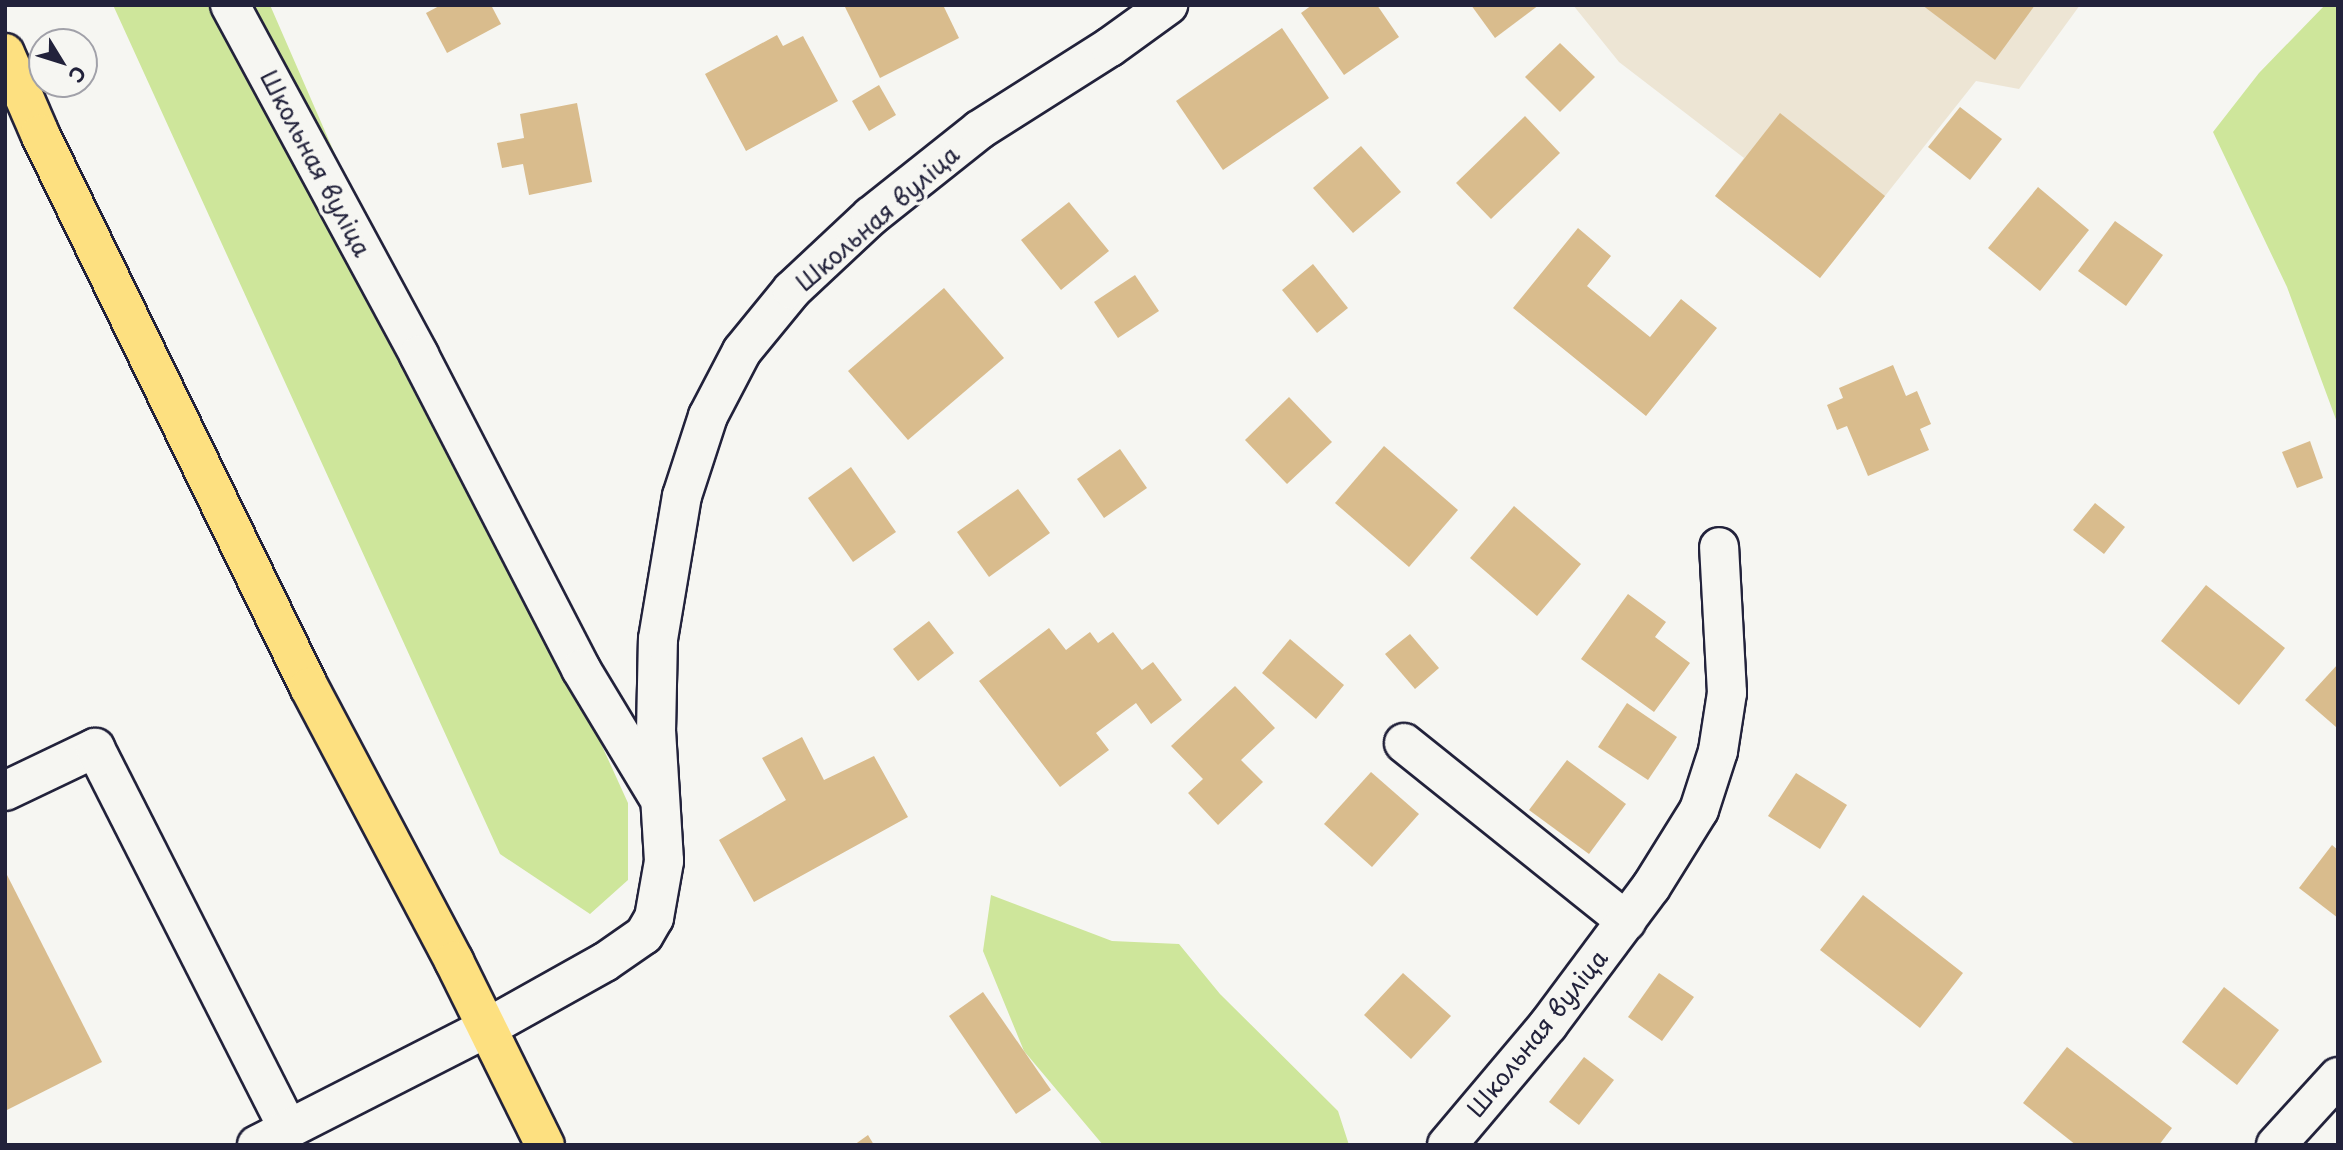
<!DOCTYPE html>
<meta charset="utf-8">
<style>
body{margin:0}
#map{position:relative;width:2343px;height:1150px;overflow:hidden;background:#f6f6f2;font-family:"Playpen Sans",sans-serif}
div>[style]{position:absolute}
.built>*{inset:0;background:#ede5d4}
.green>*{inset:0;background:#cee69b}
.building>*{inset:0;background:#d9bc8d}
.roads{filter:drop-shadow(2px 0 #22223b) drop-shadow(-2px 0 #22223b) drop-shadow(0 2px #22223b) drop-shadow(0 -2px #22223b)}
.minor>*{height:38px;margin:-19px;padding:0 19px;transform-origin:19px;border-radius:19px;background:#f6f6f2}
.major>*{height:38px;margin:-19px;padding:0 19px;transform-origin:19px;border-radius:19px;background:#fde080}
span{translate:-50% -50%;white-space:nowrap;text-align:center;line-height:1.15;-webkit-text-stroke:7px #f6f6f2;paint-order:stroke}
.street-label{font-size:24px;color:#22223b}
.frame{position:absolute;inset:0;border:7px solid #22223b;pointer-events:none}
.north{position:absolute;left:28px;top:28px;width:70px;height:70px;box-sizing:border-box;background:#f6f6f2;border:2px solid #a1a1a9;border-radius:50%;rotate:128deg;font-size:19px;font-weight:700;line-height:28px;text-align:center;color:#22223b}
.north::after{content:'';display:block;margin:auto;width:24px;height:32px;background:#22223b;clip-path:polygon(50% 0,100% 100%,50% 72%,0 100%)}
</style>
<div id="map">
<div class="built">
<i style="clip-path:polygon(1573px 5px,2080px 5px,2019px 89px,1976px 81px,1820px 278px,1715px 196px,1744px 158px,1619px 62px)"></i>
</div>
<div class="green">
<i style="clip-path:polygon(113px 5px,270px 5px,392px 285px,628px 803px,628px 880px,590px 914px,500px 854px)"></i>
<i style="clip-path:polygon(2325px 5px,2338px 5px,2338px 425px,2287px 287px,2213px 132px,2259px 73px)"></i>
<i style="clip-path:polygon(991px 895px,1112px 941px,1179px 944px,1220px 994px,1338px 1111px,1349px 1145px,1103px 1145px,1024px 1051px,983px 951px)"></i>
</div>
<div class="building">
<i style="clip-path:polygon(441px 5px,491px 5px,501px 24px,447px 53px,426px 13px)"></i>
<i style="clip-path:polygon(844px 5px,943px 5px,959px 38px,880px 78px)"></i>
<i style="clip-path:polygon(1312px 5px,1377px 5px,1399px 37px,1344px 75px,1301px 13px)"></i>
<i style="clip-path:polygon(1471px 5px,1539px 5px,1495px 38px)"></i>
<i style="clip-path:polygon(1922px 5px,2035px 5px,1995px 60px)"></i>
<i style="clip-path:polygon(1282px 28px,1329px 98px,1223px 170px,1176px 101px)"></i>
<i style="clip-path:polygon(777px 35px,783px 46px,803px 36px,838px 101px,746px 151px,705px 74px)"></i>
<i style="clip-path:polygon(1560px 43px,1595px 77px,1560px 112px,1525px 77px)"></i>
<i style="clip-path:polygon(879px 85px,896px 115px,869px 131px,852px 101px)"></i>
<i style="clip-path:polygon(577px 103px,592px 182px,529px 195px,523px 164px,502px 168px,497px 143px,524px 138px,520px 114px)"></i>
<i style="clip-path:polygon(1960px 107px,2002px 139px,1970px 180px,1928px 147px)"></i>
<i style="clip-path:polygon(1780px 113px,1885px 196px,1820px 278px,1715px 196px)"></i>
<i style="clip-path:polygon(1525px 116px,1560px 153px,1491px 219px,1456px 183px)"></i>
<i style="clip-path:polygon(1361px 146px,1401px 192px,1353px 233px,1313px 188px)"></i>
<i style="clip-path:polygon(2038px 187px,2089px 230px,2040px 291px,1988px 248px)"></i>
<i style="clip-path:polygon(1069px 202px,1109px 251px,1061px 290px,1021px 240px)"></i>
<i style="clip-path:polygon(2115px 221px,2163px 255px,2126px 306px,2078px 271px)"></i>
<i style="clip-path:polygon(1578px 228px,1611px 256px,1587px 286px,1650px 337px,1681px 299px,1717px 328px,1646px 416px,1513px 308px)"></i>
<i style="clip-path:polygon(1313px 264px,1348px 308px,1317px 333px,1282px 290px)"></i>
<i style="clip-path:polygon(1135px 275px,1159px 311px,1118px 338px,1094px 302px)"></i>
<i style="clip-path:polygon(944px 288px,1004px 358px,908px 440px,848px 371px)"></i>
<i style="clip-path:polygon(1893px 365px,1906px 396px,1917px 391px,1931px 424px,1920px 429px,1929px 450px,1868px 476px,1847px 426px,1837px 430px,1827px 405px,1843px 398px,1839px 388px)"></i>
<i style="clip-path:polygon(1289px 397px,1332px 442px,1287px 484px,1245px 440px)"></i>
<i style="clip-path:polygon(2310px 441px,2323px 478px,2297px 488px,2282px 452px)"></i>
<i style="clip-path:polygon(1384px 446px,1458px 510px,1409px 567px,1335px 503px)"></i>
<i style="clip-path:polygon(1120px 449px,1147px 488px,1104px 518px,1077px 479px)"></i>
<i style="clip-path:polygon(851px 467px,896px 532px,853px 562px,808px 498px)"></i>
<i style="clip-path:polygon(1018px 489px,1050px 533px,989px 577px,957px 532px)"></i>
<i style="clip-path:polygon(2095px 503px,2125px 527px,2104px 554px,2073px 530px)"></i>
<i style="clip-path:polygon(1514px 506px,1581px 564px,1537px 616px,1470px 558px)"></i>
<i style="clip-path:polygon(2206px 585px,2285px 648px,2239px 705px,2161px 641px)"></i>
<i style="clip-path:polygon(1628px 594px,1666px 622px,1655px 637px,1690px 663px,1654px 712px,1581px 659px)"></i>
<i style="clip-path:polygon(929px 621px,954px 653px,918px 681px,893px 649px)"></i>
<i style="clip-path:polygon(1049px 628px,1066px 650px,1090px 632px,1098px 643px,1113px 632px,1142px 670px,1153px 662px,1182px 700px,1151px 724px,1136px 703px,1096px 733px,1109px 750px,1060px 787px,979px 681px)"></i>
<i style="clip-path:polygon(1410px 634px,1439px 668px,1415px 689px,1385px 654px)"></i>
<i style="clip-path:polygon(1290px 639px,1344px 685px,1316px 719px,1262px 673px)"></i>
<i style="clip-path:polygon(2338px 664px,2338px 725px,2336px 727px,2305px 700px)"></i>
<i style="clip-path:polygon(1235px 686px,1275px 728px,1241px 760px,1263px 782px,1218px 825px,1188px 793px,1203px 779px,1171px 746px)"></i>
<i style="clip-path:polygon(1627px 703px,1677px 737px,1648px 780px,1598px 747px)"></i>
<i style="clip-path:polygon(802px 737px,824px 780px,874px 756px,908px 817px,754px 902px,719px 840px,786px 800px,762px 758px)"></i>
<i style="clip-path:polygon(1567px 760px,1626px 804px,1589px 854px,1529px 810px)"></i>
<i style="clip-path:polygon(1371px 772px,1419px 814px,1372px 867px,1324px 824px)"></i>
<i style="clip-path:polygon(1796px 773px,1847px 805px,1820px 849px,1768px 816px)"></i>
<i style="clip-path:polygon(2332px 845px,2338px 850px,2338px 918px,2299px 888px)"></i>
<i style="clip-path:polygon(5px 871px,102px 1062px,5px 1111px)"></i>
<i style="clip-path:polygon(1863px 895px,1963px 973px,1920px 1028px,1820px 950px)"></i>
<i style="clip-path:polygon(1403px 973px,1451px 1016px,1411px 1059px,1364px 1015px)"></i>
<i style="clip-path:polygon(1659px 973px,1694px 997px,1662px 1041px,1628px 1017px)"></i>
<i style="clip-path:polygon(2224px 987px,2279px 1030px,2237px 1085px,2182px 1042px)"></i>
<i style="clip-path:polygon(983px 992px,1051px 1090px,1016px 1114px,949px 1016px)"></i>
<i style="clip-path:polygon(2067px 1047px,2172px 1128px,2159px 1145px,2076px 1145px,2023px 1103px)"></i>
<i style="clip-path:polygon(1584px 1057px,1614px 1080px,1579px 1125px,1549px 1102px)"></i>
<i style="clip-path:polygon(868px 1135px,874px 1145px,854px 1145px)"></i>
</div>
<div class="roads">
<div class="minor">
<i style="left:230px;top:5px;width:398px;rotate:61.6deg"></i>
<i style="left:419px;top:355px;width:353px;rotate:62.7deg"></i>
<i style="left:581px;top:669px;width:147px;rotate:58.9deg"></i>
<i style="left:1404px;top:743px;width:285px;rotate:38.7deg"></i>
<i style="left:5px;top:791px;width:100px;rotate:-25.5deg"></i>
<i style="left:95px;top:748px;width:427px;rotate:63.1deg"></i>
<i style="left:257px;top:1145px;width:256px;rotate:-27deg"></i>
<i style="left:485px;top:1029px;width:137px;rotate:-29.2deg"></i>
<i style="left:605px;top:962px;width:47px;rotate:-34.7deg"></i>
<i style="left:644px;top:935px;width:20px;rotate:-60deg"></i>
<i style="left:654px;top:918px;width:58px;rotate:-80deg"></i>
<i style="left:664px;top:861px;width:129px;rotate:-93.5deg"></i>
<i style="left:656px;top:732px;width:93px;rotate:-88.8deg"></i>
<i style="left:658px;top:639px;width:145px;rotate:-80.5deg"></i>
<i style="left:682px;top:496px;width:84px;rotate:-72deg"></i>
<i style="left:708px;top:416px;width:73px;rotate:-62.4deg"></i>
<i style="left:742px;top:351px;width:79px;rotate:-50.7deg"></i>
<i style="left:792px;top:290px;width:108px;rotate:-43.1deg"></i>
<i style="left:871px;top:216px;width:138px;rotate:-38.5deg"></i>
<i style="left:979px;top:130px;width:155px;rotate:-32.4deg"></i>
<i style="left:1110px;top:47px;width:72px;rotate:-35.9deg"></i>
<i style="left:1447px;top:1145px;width:157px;rotate:-49.9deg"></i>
<i style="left:1548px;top:1025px;width:172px;rotate:-53.3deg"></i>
<i style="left:1651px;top:887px;width:91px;rotate:-58.1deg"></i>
<i style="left:1699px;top:810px;width:62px;rotate:-72.1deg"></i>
<i style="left:1718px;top:751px;width:59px;rotate:-81.2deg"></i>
<i style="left:1727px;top:693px;width:146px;rotate:-93.1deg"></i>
<i style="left:2276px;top:1145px;width:92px;rotate:-47.6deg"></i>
</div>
<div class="major">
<i style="left:5px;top:53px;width:88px;rotate:66.6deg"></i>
<i style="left:40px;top:134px;width:615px;rotate:64.06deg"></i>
<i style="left:309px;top:687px;width:310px;rotate:62.1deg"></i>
<i style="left:454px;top:961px;width:205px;rotate:63.7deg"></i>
</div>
</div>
<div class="street-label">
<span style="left:316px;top:163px;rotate:62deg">Школьная вуліца</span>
<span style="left:877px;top:218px;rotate:-41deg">Школьная вуліца</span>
<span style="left:1537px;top:1033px;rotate:-51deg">Школьная вуліца</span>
</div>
<div class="frame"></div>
<div class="north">С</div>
</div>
